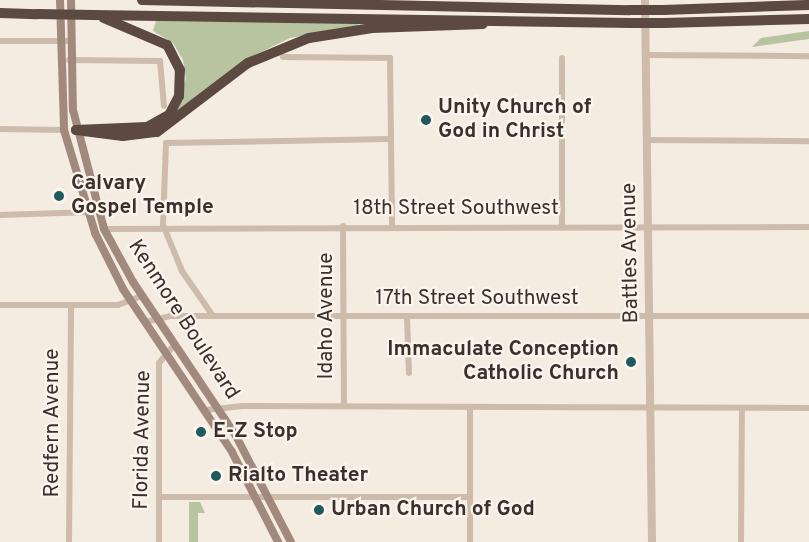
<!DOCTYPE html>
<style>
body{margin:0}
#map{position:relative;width:809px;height:542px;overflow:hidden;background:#f4ebe1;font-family:Overpass,sans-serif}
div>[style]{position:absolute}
.green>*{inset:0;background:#b8c4a0}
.minor>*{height:6px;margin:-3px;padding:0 3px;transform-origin:3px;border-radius:3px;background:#cdbbac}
.tertiary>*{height:8px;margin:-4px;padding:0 4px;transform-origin:4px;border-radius:4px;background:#cdbbac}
.secondary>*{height:8px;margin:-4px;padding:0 4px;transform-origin:4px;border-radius:4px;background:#a18a7d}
.motorway>*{height:10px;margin:-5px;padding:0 5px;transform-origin:5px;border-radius:5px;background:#5c4a42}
.motorway-bridge>*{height:10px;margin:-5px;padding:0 5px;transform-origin:5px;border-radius:5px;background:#5c4a42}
.dots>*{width:16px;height:16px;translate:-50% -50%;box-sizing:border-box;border:3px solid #fbf5ee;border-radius:50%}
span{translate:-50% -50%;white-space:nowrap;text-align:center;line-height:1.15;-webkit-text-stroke:4.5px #fbf5ee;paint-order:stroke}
.poi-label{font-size:21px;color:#3b302b;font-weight:700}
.left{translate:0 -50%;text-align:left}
.right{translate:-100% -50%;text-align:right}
.street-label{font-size:21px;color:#3b302b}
</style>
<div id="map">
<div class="green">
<i style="clip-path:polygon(156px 21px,358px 23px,358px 27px,290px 38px,251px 57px,173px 116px,186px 79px,183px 60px,173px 43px,153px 31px)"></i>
<i style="clip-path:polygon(809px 31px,809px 39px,752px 47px,761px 38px)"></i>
<i style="clip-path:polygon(189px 502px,200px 502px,205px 513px,198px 513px,198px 542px,189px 542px)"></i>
</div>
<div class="minor">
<i style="left:0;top:41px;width:70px"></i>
<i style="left:646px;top:55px;width:163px;rotate:0.4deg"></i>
<i style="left:283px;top:57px;width:107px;rotate:0.5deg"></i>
<i style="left:390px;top:58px;width:168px;rotate:89.3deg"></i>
<i style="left:562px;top:58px;width:167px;rotate:90deg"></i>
<i style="left:69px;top:60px;width:91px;rotate:0.6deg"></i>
<i style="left:160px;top:61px;width:45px;rotate:84.9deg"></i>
<i style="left:0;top:129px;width:64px;rotate:0.9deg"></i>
<i style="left:647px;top:140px;width:162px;rotate:0.4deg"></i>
<i style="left:0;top:215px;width:92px;rotate:-1.9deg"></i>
<i style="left:343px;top:226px;width:180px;rotate:89.7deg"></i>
<i style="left:104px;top:229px;width:705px;rotate:-0.16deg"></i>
<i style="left:0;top:305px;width:118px"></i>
<i style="left:118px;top:305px;width:26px;rotate:-21deg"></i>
<i style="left:213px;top:316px;width:55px;rotate:-124.6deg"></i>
<i style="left:182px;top:271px;width:50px;rotate:-112.4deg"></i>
<i style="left:163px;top:225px;width:82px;rotate:-87.9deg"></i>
<i style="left:166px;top:143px;width:225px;rotate:-1deg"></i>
<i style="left:407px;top:316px;width:57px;rotate:88deg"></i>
<i style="left:145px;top:322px;width:26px;rotate:-13deg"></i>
<i style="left:170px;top:316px;width:639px"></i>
<i style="left:205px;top:410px;width:38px;rotate:-6deg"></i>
<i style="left:243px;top:406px;width:566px;rotate:0.2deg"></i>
<i style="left:159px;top:497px;width:311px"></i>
<i style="left:69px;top:542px;width:237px;rotate:-89.5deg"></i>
<i style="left:159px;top:542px;width:179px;rotate:-90deg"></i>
<i style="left:159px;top:363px;width:25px;rotate:-50deg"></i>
<i style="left:470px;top:542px;width:135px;rotate:-90deg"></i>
<i style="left:741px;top:542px;width:134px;rotate:-89.6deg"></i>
</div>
<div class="tertiary">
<i style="left:645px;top:0;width:542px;rotate:89.26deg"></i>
</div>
<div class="secondary">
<i style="left:60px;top:0;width:130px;rotate:88.2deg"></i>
<i style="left:64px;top:130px;width:108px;rotate:73.2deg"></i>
<i style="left:95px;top:233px;width:63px;rotate:63.4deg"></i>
<i style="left:123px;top:289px;width:196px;rotate:56.2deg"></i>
<i style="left:232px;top:452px;width:101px;rotate:62.9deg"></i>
<i style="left:71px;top:0;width:110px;rotate:89deg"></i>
<i style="left:73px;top:110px;width:123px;rotate:75.4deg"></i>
<i style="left:104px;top:229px;width:60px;rotate:61.3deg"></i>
<i style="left:133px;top:282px;width:185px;rotate:56.2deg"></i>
<i style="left:236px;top:436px;width:119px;rotate:62.6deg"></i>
</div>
<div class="motorway">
<i style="left:142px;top:0;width:488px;rotate:1.2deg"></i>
<i style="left:663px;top:10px;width:146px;rotate:-2deg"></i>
<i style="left:0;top:13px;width:37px;rotate:2deg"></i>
<i style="left:93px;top:15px;width:538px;rotate:0.85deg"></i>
<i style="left:664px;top:23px;width:145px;rotate:-1.6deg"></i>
<i style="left:76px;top:130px;width:47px;rotate:7.3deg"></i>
<i style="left:123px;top:136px;width:34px;rotate:-7deg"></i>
<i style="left:157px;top:132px;width:114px;rotate:-37.2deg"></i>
<i style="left:248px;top:63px;width:66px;rotate:-22.3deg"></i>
<i style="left:309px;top:38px;width:64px;rotate:-9deg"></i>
<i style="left:372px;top:28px;width:111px;rotate:-2.1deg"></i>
<i style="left:76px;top:130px;width:71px;rotate:-2.4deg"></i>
<i style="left:147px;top:127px;width:25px;rotate:-29deg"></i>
<i style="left:169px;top:115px;width:21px;rotate:-62deg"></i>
<i style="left:179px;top:96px;width:26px;rotate:-88deg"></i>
<i style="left:180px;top:70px;width:28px;rotate:-117deg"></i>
<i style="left:167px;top:45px;width:69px;rotate:-156.8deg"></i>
</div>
<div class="motorway-bridge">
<i style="left:630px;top:10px;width:33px"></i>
<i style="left:37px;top:14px;width:56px;rotate:1deg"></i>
<i style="left:631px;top:23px;width:33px"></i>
</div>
<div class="dots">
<i style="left:426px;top:120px;background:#1f5a5e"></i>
<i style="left:59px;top:196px;background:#1f5a5e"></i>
<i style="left:631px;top:362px;background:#1f5a5e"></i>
<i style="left:201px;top:432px;background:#1f5a5e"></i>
<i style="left:216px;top:476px;background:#1f5a5e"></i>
<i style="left:319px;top:510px;background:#1f5a5e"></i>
</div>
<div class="poi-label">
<span class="left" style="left:438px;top:120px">Unity Church of<br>God in Christ</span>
<span class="left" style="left:71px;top:196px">Calvary<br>Gospel Temple</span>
<span class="right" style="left:619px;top:362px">Immaculate Conception<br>Catholic Church</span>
<span class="left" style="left:213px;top:432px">E-Z Stop</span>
<span class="left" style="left:228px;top:476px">Rialto Theater</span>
<span class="left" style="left:331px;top:510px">Urban Church of God</span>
</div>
<div class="street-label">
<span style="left:456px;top:209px">18th Street Southwest</span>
<span style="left:631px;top:253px;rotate:-91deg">Battles Avenue</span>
<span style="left:477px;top:299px">17th Street Southwest</span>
<span style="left:327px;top:316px;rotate:-90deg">Idaho Avenue</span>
<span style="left:183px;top:320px;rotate:57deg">Kenmore Boulevard</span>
<span style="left:53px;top:423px;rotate:-90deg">Redfern Avenue</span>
<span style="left:143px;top:440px;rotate:-89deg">Florida Avenue</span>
</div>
</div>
